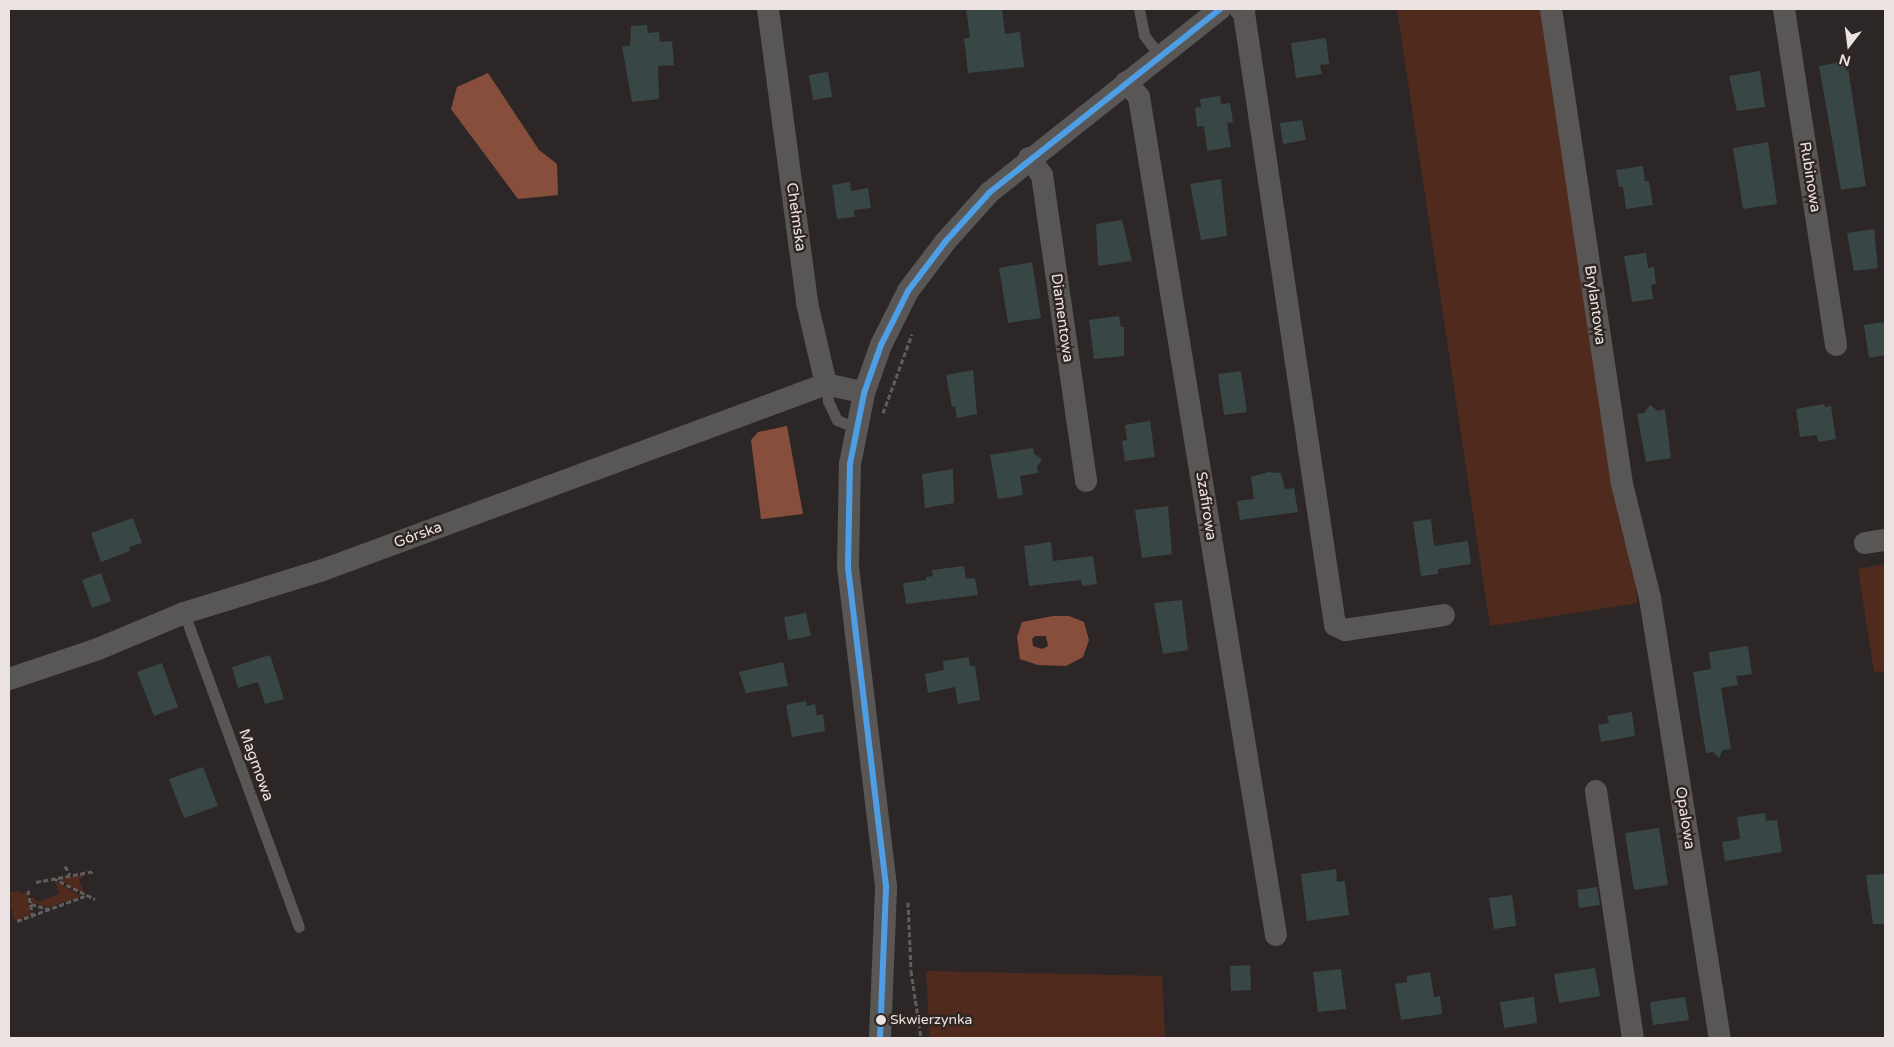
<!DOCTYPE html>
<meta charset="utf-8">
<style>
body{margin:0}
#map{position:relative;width:1894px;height:1047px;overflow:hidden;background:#2c2726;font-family:"Varela Round",sans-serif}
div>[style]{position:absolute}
.green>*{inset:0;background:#512a1e}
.water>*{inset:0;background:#874e3c}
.building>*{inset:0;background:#394646}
.path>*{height:3px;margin-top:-1.5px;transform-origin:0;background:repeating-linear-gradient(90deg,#605d5c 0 5px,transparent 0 7.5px)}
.lane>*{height:11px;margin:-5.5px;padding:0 5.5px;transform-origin:5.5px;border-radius:5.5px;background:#595756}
.street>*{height:22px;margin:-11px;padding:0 11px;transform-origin:11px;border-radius:11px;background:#595756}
.bus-1>*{height:6px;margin:-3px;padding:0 3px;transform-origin:3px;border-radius:3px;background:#4d9ee5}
.dots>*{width:14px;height:14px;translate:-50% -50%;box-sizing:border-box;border:2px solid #302622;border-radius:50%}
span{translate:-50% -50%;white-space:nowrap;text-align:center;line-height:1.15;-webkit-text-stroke:5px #302622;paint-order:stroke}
.bus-label{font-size:14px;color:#ebe3e1}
.left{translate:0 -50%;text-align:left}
.street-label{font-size:15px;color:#ebe3e1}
.frame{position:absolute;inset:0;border:10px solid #ebe3e1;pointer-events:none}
.north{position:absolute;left:1824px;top:20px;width:50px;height:50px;-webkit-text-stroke:4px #302622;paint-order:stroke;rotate:195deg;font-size:14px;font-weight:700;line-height:20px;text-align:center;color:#ebe3e1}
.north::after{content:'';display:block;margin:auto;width:18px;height:22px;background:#ebe3e1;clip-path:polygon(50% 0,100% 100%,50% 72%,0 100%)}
</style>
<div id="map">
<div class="green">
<i style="clip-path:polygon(1397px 9px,1547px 9px,1638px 603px,1490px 626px)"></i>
<i style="clip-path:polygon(1885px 564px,1885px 671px,1874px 672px,1858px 569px)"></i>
<i style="clip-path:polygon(85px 875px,79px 880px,84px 894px,57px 878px)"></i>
<i style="clip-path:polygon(55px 881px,81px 896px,50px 907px,33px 903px,31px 896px,38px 902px,59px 894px)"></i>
<i style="clip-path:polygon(18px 890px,21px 894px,27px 892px,31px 915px,15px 921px,9px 902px,12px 901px,10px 893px)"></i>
<i style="clip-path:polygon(926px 971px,1162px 976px,1165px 1038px,930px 1038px)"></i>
</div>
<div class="water">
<i style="clip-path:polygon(488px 73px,539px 150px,557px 164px,558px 195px,518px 199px,451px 109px,457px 87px)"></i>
<i style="clip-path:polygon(787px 426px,803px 514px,761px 519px,751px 440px,758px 432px)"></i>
<i style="clip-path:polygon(evenodd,1053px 616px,1069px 616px,1084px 622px,1089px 640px,1083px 657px,1066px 666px,1038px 665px,1020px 659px,1017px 637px,1022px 622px,1053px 616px,1035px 636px,1046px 636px,1048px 646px,1042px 649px,1033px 646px,1032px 639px,1035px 636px)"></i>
</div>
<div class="building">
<i style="clip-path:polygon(966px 9px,1002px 9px,1005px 34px,1020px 32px,1024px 67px,968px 73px,964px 38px,970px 38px)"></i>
<i style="clip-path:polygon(647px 25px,648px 33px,659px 32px,660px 42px,672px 41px,674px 65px,658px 66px,659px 99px,632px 102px,622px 46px,630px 46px,631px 26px)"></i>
<i style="clip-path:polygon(1326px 38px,1329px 64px,1320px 65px,1322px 74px,1296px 78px,1291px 43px)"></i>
<i style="clip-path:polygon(1847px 61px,1866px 186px,1841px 190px,1819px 66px)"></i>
<i style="clip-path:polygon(1760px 71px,1765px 107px,1737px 111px,1729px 76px)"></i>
<i style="clip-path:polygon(828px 72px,832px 97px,813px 100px,809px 75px)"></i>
<i style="clip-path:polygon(1220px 96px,1221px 104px,1230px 103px,1233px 122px,1227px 123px,1231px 147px,1207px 151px,1204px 126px,1197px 127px,1195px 108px,1201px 107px,1200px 99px)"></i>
<i style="clip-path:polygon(1302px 120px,1306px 140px,1283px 144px,1280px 123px)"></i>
<i style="clip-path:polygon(1768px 142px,1777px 204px,1743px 209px,1733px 148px)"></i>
<i style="clip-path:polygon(1643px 166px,1645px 181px,1649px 181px,1653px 205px,1626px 209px,1623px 187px,1619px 187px,1616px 170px)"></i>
<i style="clip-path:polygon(1221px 179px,1227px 236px,1201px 240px,1190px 184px)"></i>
<i style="clip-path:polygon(850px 182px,851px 191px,868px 188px,871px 208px,854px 210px,855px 217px,837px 219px,832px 185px)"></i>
<i style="clip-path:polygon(1122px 220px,1132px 261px,1098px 266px,1096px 224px)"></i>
<i style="clip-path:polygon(1874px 229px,1878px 268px,1854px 271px,1847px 233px)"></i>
<i style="clip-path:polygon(1646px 253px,1648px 268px,1654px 267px,1656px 284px,1651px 285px,1653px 299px,1632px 302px,1624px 256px)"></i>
<i style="clip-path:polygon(1032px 262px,1041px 318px,1008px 323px,999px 268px)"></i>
<i style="clip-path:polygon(1119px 316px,1121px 327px,1124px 327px,1124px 356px,1094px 359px,1089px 320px)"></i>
<i style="clip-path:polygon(1885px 322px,1885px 355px,1869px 358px,1864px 325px)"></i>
<i style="clip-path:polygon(973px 370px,977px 414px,957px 418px,955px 406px,952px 407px,946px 375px)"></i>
<i style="clip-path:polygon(1241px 371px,1247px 412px,1224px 415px,1218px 374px)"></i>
<i style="clip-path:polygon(1824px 404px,1825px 407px,1831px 406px,1836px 439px,1818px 442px,1817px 435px,1800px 437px,1796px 409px)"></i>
<i style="clip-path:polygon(1650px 405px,1658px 411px,1665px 409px,1671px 458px,1646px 462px,1637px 414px,1644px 413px)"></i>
<i style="clip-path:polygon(1150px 421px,1155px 457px,1125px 461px,1122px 441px,1127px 440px,1125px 425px)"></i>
<i style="clip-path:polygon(1033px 448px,1034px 454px,1042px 459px,1037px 467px,1038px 473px,1020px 476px,1023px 495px,998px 499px,990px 455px)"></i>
<i style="clip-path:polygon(953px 469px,954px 503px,925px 508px,922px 474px)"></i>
<i style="clip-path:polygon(1268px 472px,1281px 473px,1285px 489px,1294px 488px,1298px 512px,1240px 520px,1237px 501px,1254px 499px,1251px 477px)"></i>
<i style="clip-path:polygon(1168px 506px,1172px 554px,1142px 558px,1135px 510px)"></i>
<i style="clip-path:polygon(133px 518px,142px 543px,129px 547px,130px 551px,101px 562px,91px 533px)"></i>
<i style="clip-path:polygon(1431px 519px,1434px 546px,1468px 541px,1471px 564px,1438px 569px,1438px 574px,1421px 576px,1413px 522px)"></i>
<i style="clip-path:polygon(1051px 542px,1053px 561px,1093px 556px,1097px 584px,1082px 586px,1081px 580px,1029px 586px,1024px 546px)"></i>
<i style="clip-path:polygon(964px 566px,966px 579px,975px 578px,978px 595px,906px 604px,903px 583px,926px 580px,926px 577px,933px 576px,932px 570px)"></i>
<i style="clip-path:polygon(101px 573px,111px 601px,92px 608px,82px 580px)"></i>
<i style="clip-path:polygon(1182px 600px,1188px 650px,1163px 654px,1154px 603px)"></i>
<i style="clip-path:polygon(806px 613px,811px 636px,788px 640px,784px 617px)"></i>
<i style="clip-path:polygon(1748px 646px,1752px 674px,1736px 676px,1738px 685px,1721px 688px,1731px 749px,1723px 750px,1719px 758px,1713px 752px,1706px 753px,1693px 672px,1711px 669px,1709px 652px)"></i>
<i style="clip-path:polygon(270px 655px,284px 699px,265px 704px,258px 682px,238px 688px,232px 667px)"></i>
<i style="clip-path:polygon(969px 657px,970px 666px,975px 666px,980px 700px,958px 704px,955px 687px,928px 693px,925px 674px,944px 670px,943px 661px)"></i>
<i style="clip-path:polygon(783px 662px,788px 686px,746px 693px,739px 672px)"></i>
<i style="clip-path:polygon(162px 663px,178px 707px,154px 716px,137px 672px)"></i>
<i style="clip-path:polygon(806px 701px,807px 706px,815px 704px,817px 716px,823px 714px,825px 731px,792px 737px,786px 705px)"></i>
<i style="clip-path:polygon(1632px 712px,1635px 736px,1601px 742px,1598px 725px,1609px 723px,1607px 716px)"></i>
<i style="clip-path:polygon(203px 767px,218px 806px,184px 818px,169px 779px)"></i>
<i style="clip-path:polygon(1765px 813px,1766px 821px,1777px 820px,1782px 852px,1725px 861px,1722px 842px,1740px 839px,1737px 817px)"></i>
<i style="clip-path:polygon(1659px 828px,1668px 885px,1634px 890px,1625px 833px)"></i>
<i style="clip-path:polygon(1336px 869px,1337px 882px,1345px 881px,1349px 915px,1307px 921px,1301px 874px)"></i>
<i style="clip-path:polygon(1885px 874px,1885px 924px,1873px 924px,1866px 875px)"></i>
<i style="clip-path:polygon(1597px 887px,1600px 905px,1579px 908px,1577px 890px)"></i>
<i style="clip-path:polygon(1512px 895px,1516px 926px,1494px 929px,1489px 898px)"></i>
<i style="clip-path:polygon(1250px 965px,1251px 990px,1231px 991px,1230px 966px)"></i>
<i style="clip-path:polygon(1595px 968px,1600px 996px,1559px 1003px,1554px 974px)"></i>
<i style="clip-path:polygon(1341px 969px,1346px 1009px,1318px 1012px,1313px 972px)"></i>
<i style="clip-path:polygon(1430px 972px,1434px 997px,1440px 996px,1442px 1014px,1401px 1020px,1395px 984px,1407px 982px,1407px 976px)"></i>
<i style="clip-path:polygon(1534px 997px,1537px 1023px,1504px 1028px,1500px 1002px)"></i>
<i style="clip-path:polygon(1685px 997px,1689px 1020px,1653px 1025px,1650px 1002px)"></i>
</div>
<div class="path">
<i style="left:883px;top:413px;width:84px;rotate:-69.8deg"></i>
<i style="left:65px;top:866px;width:10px;rotate:61deg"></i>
<i style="left:53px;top:878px;width:47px;rotate:26.6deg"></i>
<i style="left:36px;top:882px;width:60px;rotate:-10.6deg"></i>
<i style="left:28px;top:890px;width:29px;rotate:80deg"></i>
<i style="left:908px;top:902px;width:69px;rotate:87.5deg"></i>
<i style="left:911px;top:971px;width:68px;rotate:81.5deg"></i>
<i style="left:31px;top:904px;width:19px;rotate:16deg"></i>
<i style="left:17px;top:921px;width:72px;rotate:-20.2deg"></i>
</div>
<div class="lane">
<i style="left:1139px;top:9px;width:26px;rotate:79deg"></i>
<i style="left:1144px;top:35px;width:25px;rotate:53deg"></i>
<i style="left:826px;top:384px;width:17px;rotate:83deg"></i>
<i style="left:828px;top:401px;width:21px;rotate:65deg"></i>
<i style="left:837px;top:420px;width:22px;rotate:22deg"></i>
<i style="left:184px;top:613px;width:334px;rotate:69.9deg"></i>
</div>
<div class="street">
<i style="left:768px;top:9px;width:297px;rotate:82.4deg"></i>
<i style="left:807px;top:303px;width:83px;rotate:76.8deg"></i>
<i style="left:826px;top:384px;width:39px;rotate:13deg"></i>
<i style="left:1240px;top:9px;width:6px;rotate:45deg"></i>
<i style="left:1244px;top:13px;width:619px;rotate:81.54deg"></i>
<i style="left:1335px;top:625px;width:11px;rotate:27deg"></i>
<i style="left:1345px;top:630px;width:100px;rotate:-8.6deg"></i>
<i style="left:1551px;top:9px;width:476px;rotate:81.5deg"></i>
<i style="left:1621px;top:480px;width:122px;rotate:76.2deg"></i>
<i style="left:1650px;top:598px;width:446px;rotate:81deg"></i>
<i style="left:1784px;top:9px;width:340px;rotate:81.2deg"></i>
<i style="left:1126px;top:82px;width:20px;rotate:49deg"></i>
<i style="left:1139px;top:97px;width:849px;rotate:80.72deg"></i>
<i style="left:1029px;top:158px;width:21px;rotate:53deg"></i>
<i style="left:1042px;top:175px;width:309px;rotate:81.8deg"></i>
<i style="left:1865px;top:543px;width:20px;rotate:-9deg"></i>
<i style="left:9px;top:679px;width:94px;rotate:-18.6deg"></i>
<i style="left:98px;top:649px;width:93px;rotate:-22.7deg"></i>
<i style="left:184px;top:613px;width:145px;rotate:-17.2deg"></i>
<i style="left:323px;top:570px;width:536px;rotate:-20.29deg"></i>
<i style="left:1596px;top:791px;width:250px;rotate:81.5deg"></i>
<i style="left:880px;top:1038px;width:152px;rotate:-87.7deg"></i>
<i style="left:886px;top:886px;width:322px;rotate:-96.8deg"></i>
<i style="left:848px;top:566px;width:102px;rotate:-88.9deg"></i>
<i style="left:850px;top:464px;width:72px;rotate:-78.8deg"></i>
<i style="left:864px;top:393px;width:51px;rotate:-70.5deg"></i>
<i style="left:881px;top:345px;width:60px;rotate:-63.4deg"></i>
<i style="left:908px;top:291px;width:61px;rotate:-52.9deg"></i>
<i style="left:945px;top:242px;width:67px;rotate:-48deg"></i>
<i style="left:990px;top:192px;width:294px;rotate:-38.5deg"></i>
</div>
<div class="bus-1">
<i style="left:880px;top:1038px;width:152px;rotate:-87.7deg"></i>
<i style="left:886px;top:886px;width:322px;rotate:-96.8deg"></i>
<i style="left:848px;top:566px;width:102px;rotate:-88.9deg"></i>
<i style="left:850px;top:464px;width:72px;rotate:-78.8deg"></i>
<i style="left:864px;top:393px;width:51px;rotate:-70.5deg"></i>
<i style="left:881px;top:345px;width:60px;rotate:-63.4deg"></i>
<i style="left:908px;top:291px;width:61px;rotate:-52.9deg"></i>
<i style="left:945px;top:242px;width:67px;rotate:-48deg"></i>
<i style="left:990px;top:192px;width:294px;rotate:-38.5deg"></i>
</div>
<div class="dots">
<i style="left:881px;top:1020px;background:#ebe3e1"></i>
</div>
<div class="bus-label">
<span class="left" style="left:890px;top:1020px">Skwierzynka</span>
</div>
<div class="street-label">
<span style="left:1810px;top:177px;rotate:81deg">Rubinowa</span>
<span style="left:796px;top:217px;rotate:82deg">Chełmska</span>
<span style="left:1595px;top:305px;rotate:82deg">Brylantowa</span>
<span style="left:1062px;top:318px;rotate:82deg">Diamentowa</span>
<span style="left:1206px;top:506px;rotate:81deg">Szafirowa</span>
<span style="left:418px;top:535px;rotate:-20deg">Górska</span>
<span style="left:256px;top:765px;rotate:70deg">Magmowa</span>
<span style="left:1685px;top:818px;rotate:81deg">Opalowa</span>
</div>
<div class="frame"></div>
<div class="north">N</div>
</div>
